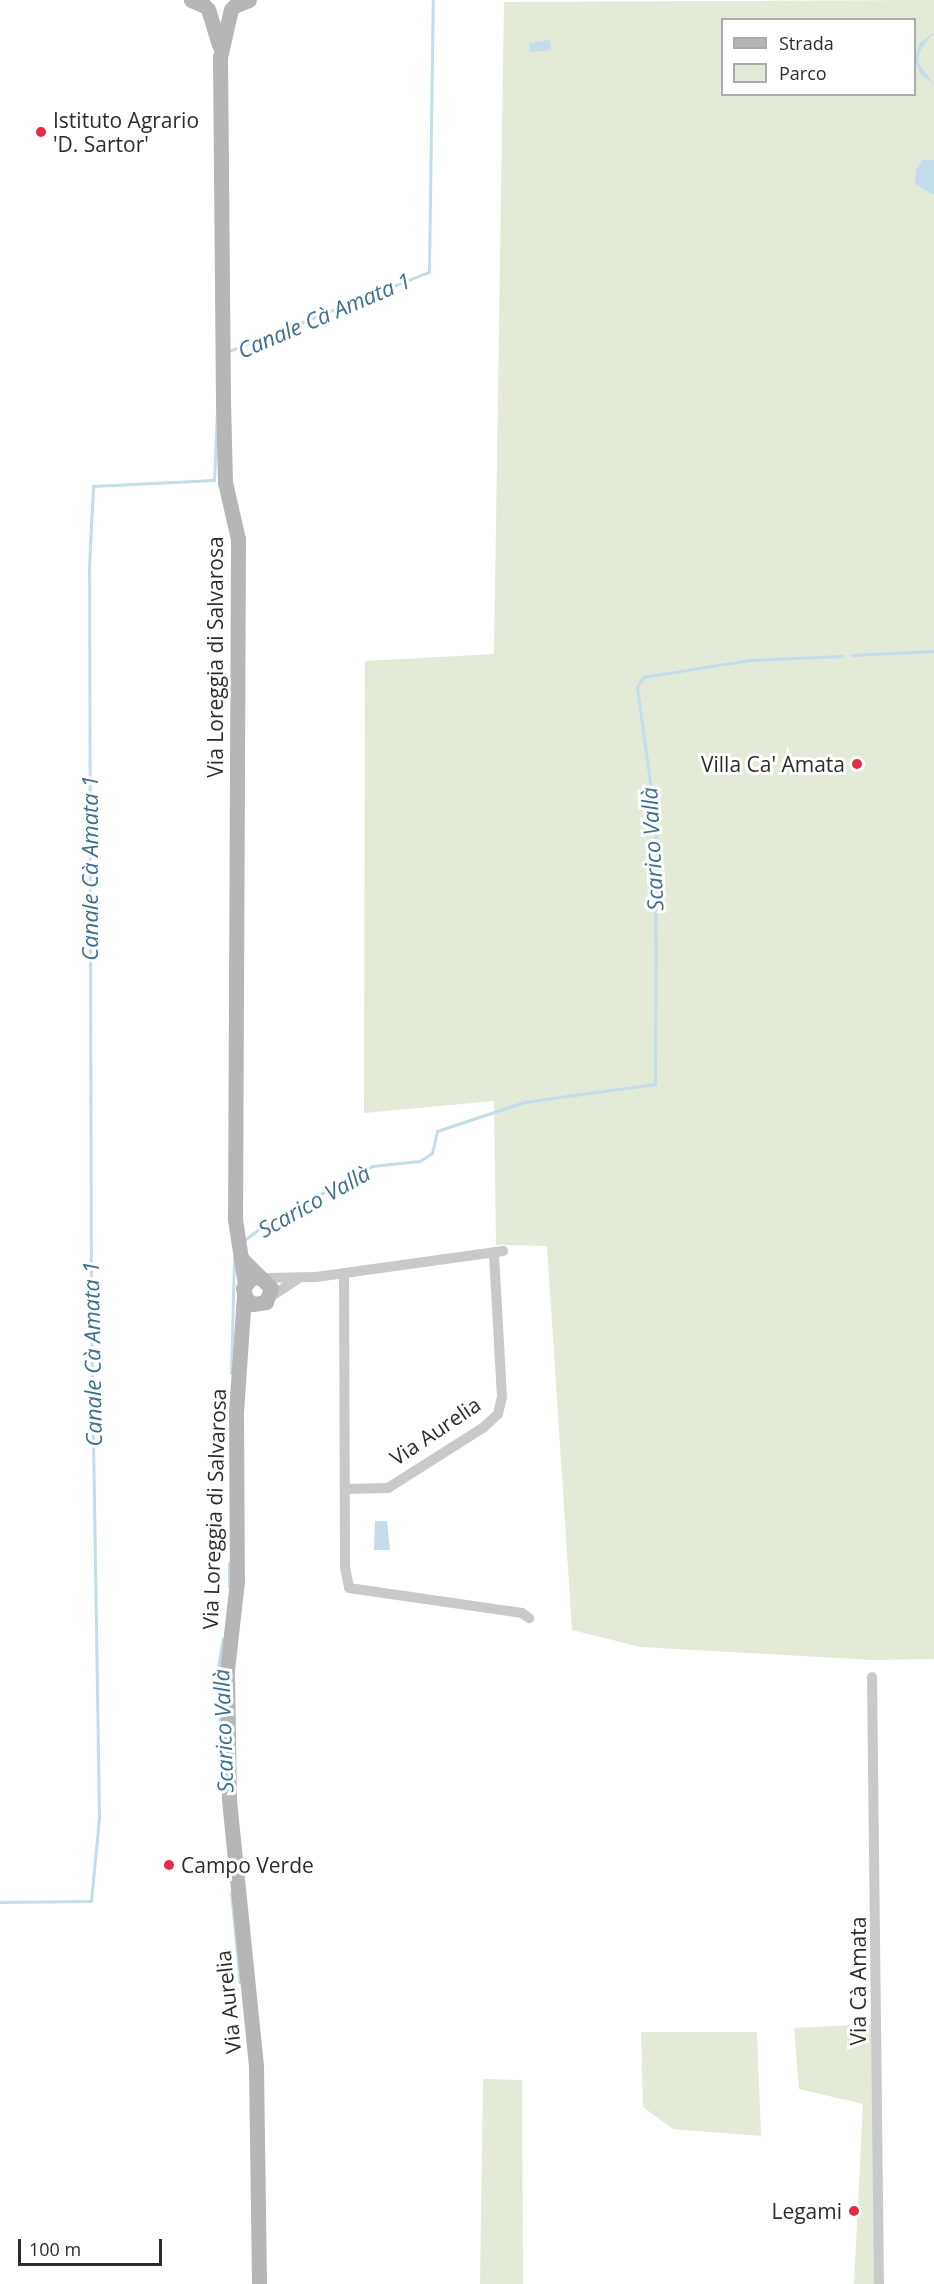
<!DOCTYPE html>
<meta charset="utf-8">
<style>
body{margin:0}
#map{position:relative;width:934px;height:2284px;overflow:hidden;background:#fff;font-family:"Open Sans",sans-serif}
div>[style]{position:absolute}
.green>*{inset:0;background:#e3ead8}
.water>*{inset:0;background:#c4ddea}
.stream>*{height:3px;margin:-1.5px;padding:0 1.5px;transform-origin:1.5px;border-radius:1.5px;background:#c4ddea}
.street>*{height:10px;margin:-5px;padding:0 5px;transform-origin:5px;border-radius:5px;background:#c9c9c9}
.secondary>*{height:15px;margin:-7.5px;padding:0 7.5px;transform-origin:7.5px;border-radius:7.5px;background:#b6b6b6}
.dots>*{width:16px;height:16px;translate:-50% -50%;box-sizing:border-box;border:3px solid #fff;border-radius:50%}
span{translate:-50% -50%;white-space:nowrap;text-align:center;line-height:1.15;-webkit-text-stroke:6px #fff;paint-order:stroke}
.poi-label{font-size:21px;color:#2c2c2c}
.left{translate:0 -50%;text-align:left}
.right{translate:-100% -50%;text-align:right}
.street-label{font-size:21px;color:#2c2c2c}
.water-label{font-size:22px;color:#3b718c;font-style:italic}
.legend{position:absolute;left:721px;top:18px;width:195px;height:78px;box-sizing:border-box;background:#fff;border:2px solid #ababab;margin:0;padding:8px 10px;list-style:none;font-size:18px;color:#2c2c2c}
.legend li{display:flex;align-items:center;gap:12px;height:30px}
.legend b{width:30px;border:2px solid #ababab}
.scale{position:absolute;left:18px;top:2239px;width:144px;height:27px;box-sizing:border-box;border:3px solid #2c2c2c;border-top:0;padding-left:8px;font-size:18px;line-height:21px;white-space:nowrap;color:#2c2c2c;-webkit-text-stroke:4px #fff;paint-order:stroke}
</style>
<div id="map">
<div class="green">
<i style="clip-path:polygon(evenodd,934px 0,934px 1659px,873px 1660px,641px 1647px,572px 1630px,547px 1246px,496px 1245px,494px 1101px,364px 1113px,365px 661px,494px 654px,504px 2px,934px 0,722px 20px,914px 20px,914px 94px,722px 94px,722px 20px)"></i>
<i style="clip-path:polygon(873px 2024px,880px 2284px,854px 2284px,863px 2104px,799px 2089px,794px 2028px)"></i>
<i style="clip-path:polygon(641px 2032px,757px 2032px,761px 2136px,673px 2129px,643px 2107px)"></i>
<i style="clip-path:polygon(483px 2079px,522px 2080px,523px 2284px,480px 2284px)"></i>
</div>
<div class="water">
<i style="clip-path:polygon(934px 32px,920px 51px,918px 63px,934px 84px,920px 74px,914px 58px,920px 43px)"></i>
<i style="clip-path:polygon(550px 40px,551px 50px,530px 52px,529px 43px)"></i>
<i style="clip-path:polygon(923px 160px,934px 160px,934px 195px,915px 184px,916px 169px)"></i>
<i style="clip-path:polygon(375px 1521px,387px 1521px,390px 1550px,374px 1550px)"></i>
</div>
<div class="stream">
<i style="left:229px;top:351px;width:215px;rotate:-21.6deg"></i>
<i style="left:429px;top:272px;width:272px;rotate:-89.2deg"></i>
<i style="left:852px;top:655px;width:82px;rotate:-2.8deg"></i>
<i style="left:243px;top:1241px;width:26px;rotate:-37deg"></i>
<i style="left:264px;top:1225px;width:123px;rotate:-28.6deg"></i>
<i style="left:372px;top:1166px;width:48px;rotate:-5.9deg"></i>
<i style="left:420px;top:1161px;width:14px;rotate:-34deg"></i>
<i style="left:432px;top:1153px;width:23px;rotate:-77deg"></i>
<i style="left:437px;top:1131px;width:92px;rotate:-18.4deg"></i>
<i style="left:524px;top:1102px;width:132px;rotate:-7.8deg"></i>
<i style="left:655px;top:1084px;width:258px;rotate:-89.8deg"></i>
<i style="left:656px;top:826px;width:140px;rotate:-97.8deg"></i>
<i style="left:637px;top:687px;width:12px;rotate:-59deg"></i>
<i style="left:643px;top:677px;width:108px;rotate:-9deg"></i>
<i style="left:750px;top:660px;width:92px;rotate:-2.5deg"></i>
<i style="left:231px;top:1373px;width:116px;rotate:-88.5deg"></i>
<i style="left:229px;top:1586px;width:23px;rotate:-90deg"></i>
<i style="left:220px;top:1723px;width:49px;rotate:-93.5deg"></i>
<i style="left:217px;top:1674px;width:36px;rotate:-81deg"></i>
<i style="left:231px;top:1892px;width:91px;rotate:84.4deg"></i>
<i style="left:0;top:1902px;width:91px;rotate:-0.6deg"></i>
<i style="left:91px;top:1901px;width:83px;rotate:-84.5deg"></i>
<i style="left:99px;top:1818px;width:510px;rotate:-90.9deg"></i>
<i style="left:91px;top:1308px;width:742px;rotate:-90.15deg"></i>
<i style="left:89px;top:566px;width:80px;rotate:-87.1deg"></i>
<i style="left:93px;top:486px;width:121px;rotate:-2.8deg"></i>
<i style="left:214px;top:480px;width:70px;rotate:-87.5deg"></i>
</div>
<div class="street">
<i style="left:344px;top:1273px;width:294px;rotate:89.8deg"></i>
<i style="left:345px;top:1567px;width:21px;rotate:79deg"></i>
<i style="left:349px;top:1588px;width:175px;rotate:8.2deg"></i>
<i style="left:522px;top:1613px;width:9px;rotate:36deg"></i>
<i style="left:264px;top:1278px;width:52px;rotate:-1.1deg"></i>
<i style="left:316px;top:1277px;width:189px;rotate:-7.9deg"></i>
<i style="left:270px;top:1297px;width:33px;rotate:-33deg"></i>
<i style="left:345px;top:1489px;width:43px;rotate:-1.3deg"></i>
<i style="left:388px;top:1488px;width:114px;rotate:-32.4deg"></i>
<i style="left:484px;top:1427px;width:19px;rotate:-43deg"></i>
<i style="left:498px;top:1414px;width:17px;rotate:-77deg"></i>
<i style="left:502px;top:1397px;width:142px;rotate:-93.2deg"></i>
<i style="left:872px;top:1677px;width:607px;rotate:89.34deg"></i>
</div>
<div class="secondary">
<i style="left:191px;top:0;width:15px;rotate:23deg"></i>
<i style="left:234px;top:6px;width:16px;rotate:-22deg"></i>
<i style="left:208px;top:9px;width:38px;rotate:73deg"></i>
<i style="left:231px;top:9px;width:49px;rotate:102.9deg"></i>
<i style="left:220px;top:57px;width:344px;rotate:89.5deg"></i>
<i style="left:223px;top:401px;width:81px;rotate:88.6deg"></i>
<i style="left:225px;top:482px;width:58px;rotate:77.2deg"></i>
<i style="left:238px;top:539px;width:680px;rotate:90.25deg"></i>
<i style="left:235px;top:1219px;width:67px;rotate:81.4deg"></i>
<i style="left:241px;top:1258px;width:42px;rotate:45deg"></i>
<i style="left:271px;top:1288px;width:15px;rotate:110deg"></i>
<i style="left:266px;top:1302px;width:13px;rotate:171deg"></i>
<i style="left:253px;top:1304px;width:9px;rotate:-144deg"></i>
<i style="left:246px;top:1299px;width:11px;rotate:-105deg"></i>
<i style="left:243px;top:1288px;width:13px;rotate:-51deg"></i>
<i style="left:251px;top:1278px;width:8px;rotate:-7deg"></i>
<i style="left:244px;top:1295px;width:117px;rotate:93.9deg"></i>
<i style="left:236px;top:1412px;width:169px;rotate:89.7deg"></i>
<i style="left:237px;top:1581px;width:90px;rotate:96.4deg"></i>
<i style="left:227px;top:1670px;width:130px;rotate:89.1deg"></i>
<i style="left:229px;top:1800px;width:268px;rotate:84.2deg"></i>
<i style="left:256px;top:2067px;width:217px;rotate:89.2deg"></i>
</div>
<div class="dots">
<i style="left:41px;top:132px;background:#e42c45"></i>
<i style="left:857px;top:764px;background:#e42c45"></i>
<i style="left:169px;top:1865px;background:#e42c45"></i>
<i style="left:854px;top:2211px;background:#e42c45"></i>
</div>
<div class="poi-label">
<span class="left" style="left:53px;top:132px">Istituto Agrario<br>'D. Sartor'</span>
<span class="right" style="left:845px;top:764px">Villa Ca' Amata</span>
<span class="left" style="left:181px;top:1865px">Campo Verde</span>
<span class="right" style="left:842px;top:2211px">Legami</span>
</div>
<div class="street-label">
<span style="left:215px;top:657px;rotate:-90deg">Via Loreggia di Salvarosa</span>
<span style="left:435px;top:1431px;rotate:-34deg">Via Aurelia</span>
<span style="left:214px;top:1509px;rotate:-88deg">Via Loreggia di Salvarosa</span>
<span style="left:858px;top:1981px;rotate:-90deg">Via Cà Amata</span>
<span style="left:228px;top:2002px;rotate:-96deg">Via Aurelia</span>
</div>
<div class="water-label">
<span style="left:324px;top:315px;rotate:-23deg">Canale Cà Amata 1</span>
<span style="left:652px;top:849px;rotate:-93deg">Scarico Vallà</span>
<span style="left:90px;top:868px;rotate:-90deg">Canale Cà Amata 1</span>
<span style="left:314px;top:1201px;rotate:-29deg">Scarico Vallà</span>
<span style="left:92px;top:1354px;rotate:-91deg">Canale Cà Amata 1</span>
<span style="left:223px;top:1731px;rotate:-92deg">Scarico Vallà</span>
</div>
<ul class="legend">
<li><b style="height:8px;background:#b6b6b6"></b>Strada</li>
<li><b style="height:16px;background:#e3ead8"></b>Parco</li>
</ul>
<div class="scale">100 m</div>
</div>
